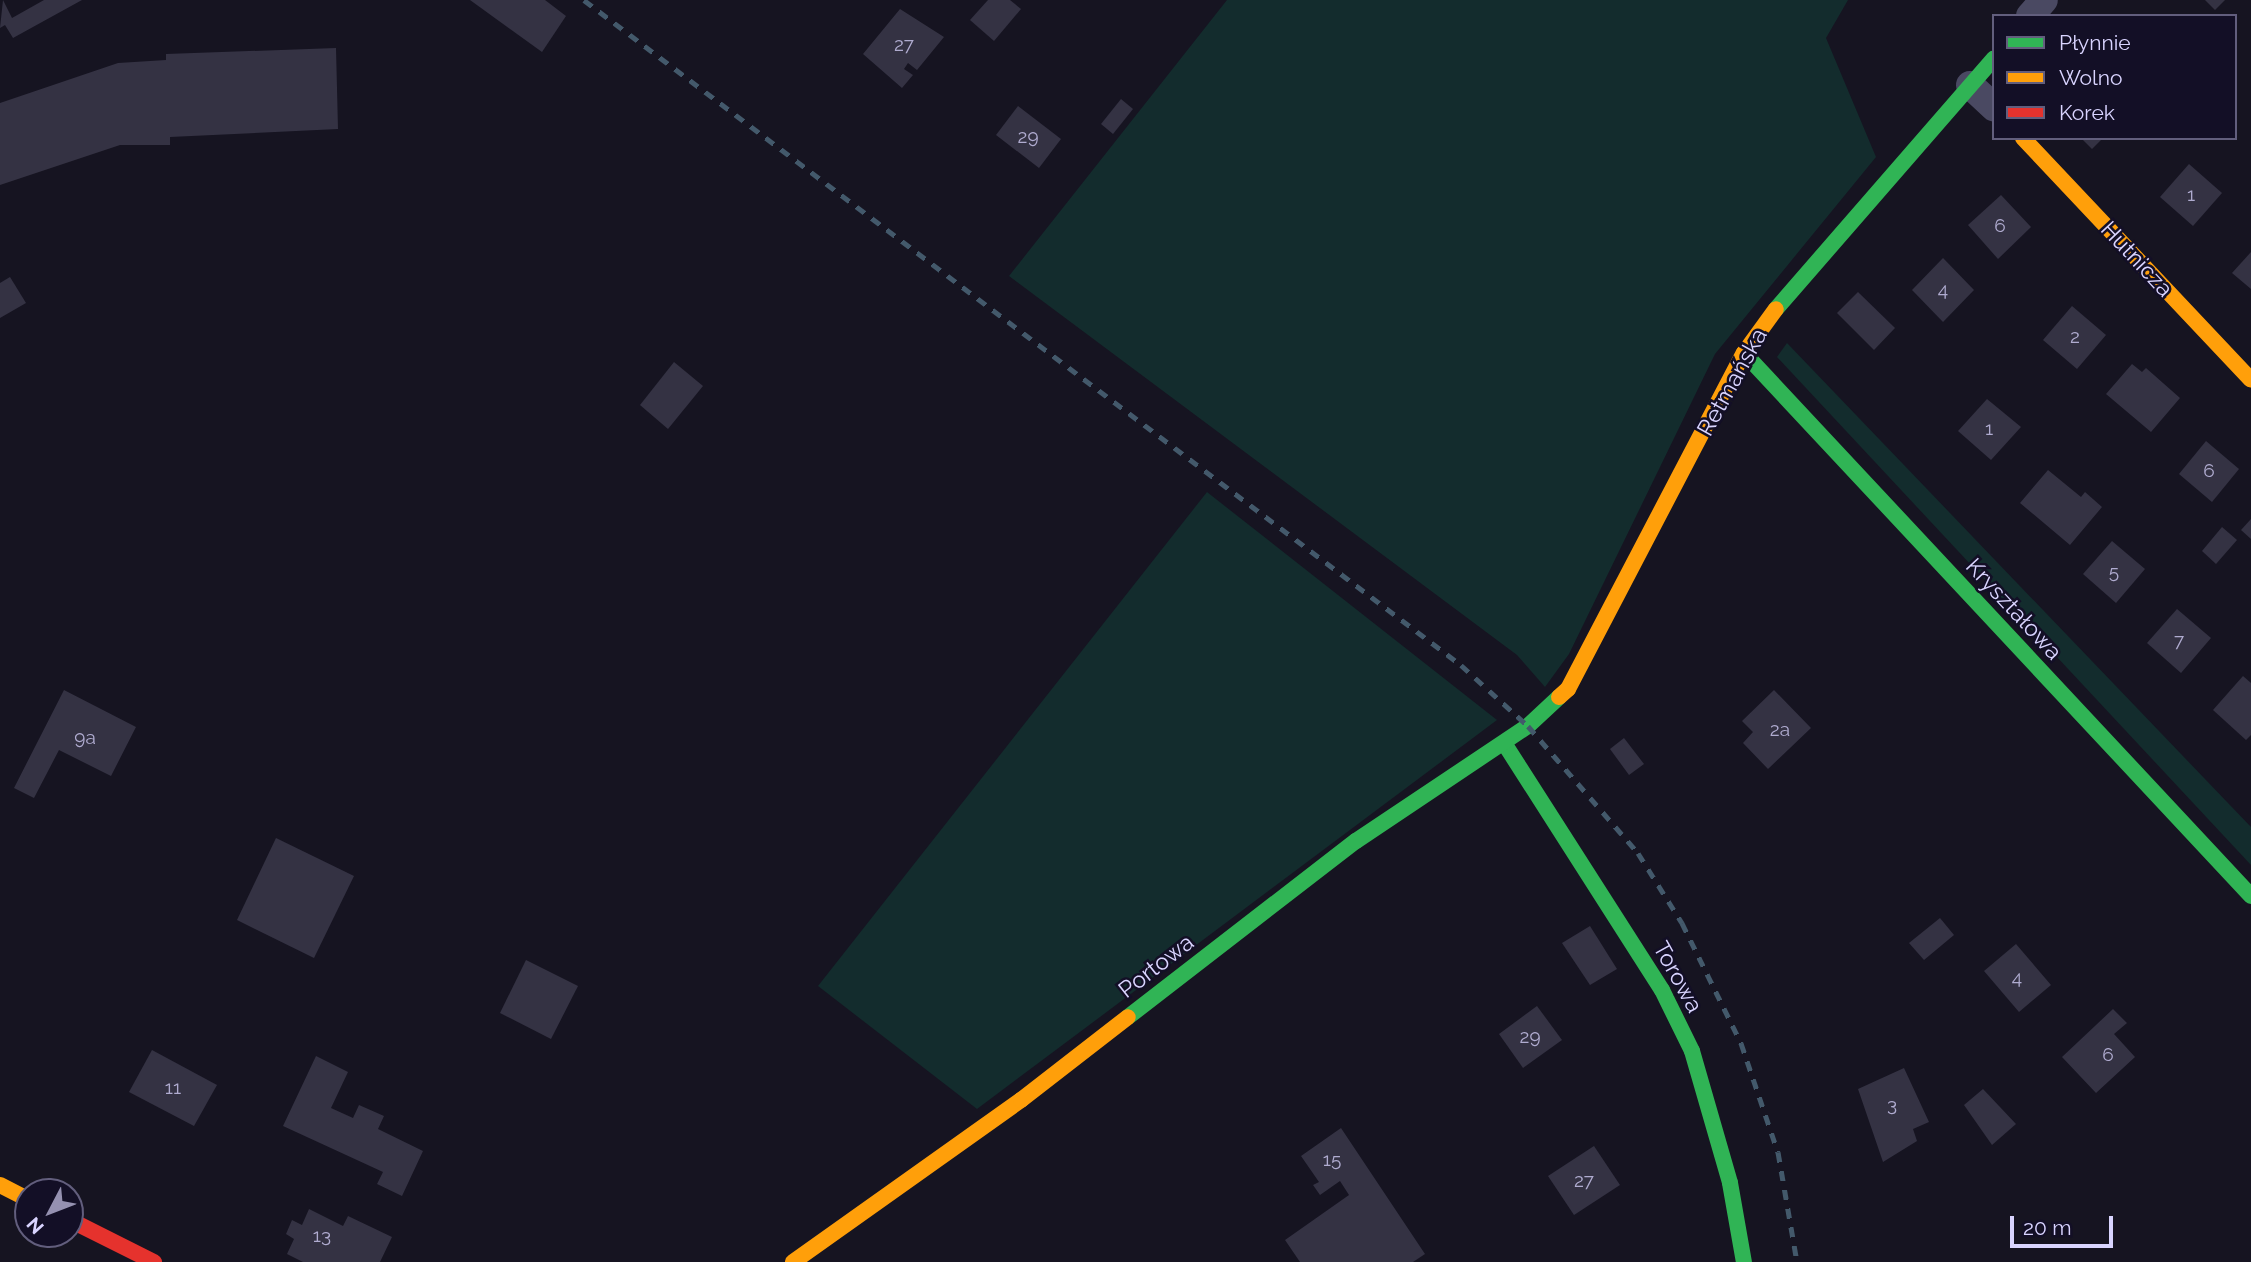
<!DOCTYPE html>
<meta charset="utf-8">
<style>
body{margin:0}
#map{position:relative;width:2251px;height:1262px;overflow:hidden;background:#161421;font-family:Raleway,sans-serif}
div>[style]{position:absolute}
.green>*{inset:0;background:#132c2d}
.building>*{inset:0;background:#343243}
.street>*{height:28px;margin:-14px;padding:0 14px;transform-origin:14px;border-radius:14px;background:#4a4962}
.fast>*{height:16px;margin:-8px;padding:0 8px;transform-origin:8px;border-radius:8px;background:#30b455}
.slow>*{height:16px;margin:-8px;padding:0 8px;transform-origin:8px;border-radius:8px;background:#ff9f0a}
.jam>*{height:16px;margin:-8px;padding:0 8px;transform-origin:8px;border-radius:8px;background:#e5322d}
.rail>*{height:5px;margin-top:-2.5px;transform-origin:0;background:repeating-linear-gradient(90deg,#43596b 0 10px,transparent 0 19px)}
span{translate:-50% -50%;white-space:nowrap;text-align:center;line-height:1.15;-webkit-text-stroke:5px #130f26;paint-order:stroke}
.number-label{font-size:19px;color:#b0acd0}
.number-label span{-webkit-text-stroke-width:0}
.street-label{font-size:23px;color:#d9d4ff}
.legend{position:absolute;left:1992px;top:14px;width:245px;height:126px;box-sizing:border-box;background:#130f26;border:2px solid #625e7d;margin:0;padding:9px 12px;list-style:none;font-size:21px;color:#d9d4ff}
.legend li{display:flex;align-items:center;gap:14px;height:35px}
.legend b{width:35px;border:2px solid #625e7d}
.north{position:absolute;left:14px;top:1178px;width:70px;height:70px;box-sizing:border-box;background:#130f26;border:2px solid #625e7d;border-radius:50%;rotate:228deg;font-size:19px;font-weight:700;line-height:28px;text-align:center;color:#d9d4ff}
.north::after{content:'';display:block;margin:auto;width:24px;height:32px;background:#9591b1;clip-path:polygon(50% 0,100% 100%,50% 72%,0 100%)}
.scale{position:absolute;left:2010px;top:1216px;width:103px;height:32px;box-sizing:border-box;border:4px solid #d9d4ff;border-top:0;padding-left:9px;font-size:21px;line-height:24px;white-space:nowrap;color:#d9d4ff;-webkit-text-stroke:5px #130f26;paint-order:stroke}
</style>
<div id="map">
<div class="green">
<i style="clip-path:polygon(1227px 0,1848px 0,1826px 38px,1876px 157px,1715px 354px,1569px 654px,1545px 687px,1517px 655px,1009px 276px)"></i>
<i style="clip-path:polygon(1787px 343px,2251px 827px,2251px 865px,1777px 357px)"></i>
<i style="clip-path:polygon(1207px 492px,1497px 720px,977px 1109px,818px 986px)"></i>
</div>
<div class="building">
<i style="clip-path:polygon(3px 0,12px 18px,44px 0,82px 0,13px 38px,5px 25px,0 28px)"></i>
<i style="clip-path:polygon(470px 0,545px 0,566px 16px,542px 52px)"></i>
<i style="clip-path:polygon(988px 0,1010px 0,1021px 9px,994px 41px,970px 20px)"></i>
<i style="clip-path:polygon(2205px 0,2225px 0,2215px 10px)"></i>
<i style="clip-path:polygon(900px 9px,944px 37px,917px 70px,908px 63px,904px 69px,913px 75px,902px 88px,863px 54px)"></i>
<i style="clip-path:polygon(336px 48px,338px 129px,170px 137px,170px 145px,120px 145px,0 185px,0 103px,118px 63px,166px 60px,166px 54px)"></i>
<i style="clip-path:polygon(1121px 99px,1133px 109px,1113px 134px,1101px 124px)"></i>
<i style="clip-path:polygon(1018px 106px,1061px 139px,1039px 168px,996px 135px)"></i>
<i style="clip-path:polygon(2081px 138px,2103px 138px,2092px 149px)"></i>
<i style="clip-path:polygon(2189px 164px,2222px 193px,2193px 226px,2160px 197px)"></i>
<i style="clip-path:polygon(2001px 195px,2031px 227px,1998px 259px,1968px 225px)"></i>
<i style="clip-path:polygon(2251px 252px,2251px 289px,2232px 273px)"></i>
<i style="clip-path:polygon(1943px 258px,1974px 290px,1943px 322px,1912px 290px)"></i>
<i style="clip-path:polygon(10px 277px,26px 303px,0 318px,0 283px)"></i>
<i style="clip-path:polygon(1858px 292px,1895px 328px,1874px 350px,1837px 313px)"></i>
<i style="clip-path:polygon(2072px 306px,2106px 335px,2077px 369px,2043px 340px)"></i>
<i style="clip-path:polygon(674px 362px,703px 386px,668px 429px,640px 405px)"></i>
<i style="clip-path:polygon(2132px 364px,2142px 372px,2146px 368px,2180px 398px,2151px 432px,2106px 394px)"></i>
<i style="clip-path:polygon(1987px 399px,2021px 427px,1991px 460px,1958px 431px)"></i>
<i style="clip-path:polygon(2206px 441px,2239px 469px,2212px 502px,2179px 474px)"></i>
<i style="clip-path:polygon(2048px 470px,2081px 497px,2085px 492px,2102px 507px,2070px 545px,2020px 503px)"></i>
<i style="clip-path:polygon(2251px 519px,2251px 539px,2241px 530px)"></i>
<i style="clip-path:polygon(2222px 527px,2237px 540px,2216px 564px,2202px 551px)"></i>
<i style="clip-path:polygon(2112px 541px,2145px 569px,2116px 603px,2083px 574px)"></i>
<i style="clip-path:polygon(2177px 609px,2211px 638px,2181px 673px,2147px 643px)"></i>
<i style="clip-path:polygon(2243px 676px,2251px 683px,2251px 735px,2246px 740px,2213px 710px)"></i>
<i style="clip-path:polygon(64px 690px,136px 727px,111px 776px,59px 750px,34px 798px,14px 788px)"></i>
<i style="clip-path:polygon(1774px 690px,1811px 728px,1768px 769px,1743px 743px,1753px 732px,1742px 721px)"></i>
<i style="clip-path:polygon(1624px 738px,1644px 764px,1629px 775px,1610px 749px)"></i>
<i style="clip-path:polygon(276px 838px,354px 876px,314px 958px,237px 920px)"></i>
<i style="clip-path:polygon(1940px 918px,1954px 935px,1924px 960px,1909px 943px)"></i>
<i style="clip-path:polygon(1590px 926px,1617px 969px,1590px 985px,1562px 943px)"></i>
<i style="clip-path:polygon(2016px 944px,2051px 985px,2019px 1012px,1984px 971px)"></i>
<i style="clip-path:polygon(526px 960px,578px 986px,551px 1039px,500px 1013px)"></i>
<i style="clip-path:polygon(1537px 1006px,1562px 1040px,1523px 1068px,1499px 1034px)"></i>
<i style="clip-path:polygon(2113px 1009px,2127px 1023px,2114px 1034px,2135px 1057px,2096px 1093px,2062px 1057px)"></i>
<i style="clip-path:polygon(152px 1050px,217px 1085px,194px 1126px,129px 1092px)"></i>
<i style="clip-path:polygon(316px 1056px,348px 1072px,331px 1108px,353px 1118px,359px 1105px,384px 1116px,378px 1129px,423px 1151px,402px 1196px,377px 1184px,383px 1172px,283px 1126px)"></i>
<i style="clip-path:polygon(1904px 1068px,1929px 1122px,1913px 1129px,1917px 1141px,1883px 1162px,1858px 1089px)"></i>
<i style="clip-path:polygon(1983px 1089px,2016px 1124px,1992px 1145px,1964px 1105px)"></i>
<i style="clip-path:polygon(1341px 1128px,1425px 1254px,1413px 1262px,1300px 1262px,1285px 1240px,1349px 1195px,1340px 1181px,1320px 1195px,1313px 1185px,1319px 1182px,1301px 1156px)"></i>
<i style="clip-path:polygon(1594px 1146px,1620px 1185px,1574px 1215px,1548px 1176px)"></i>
<i style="clip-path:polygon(309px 1209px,343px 1226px,348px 1216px,392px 1237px,380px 1262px,303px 1262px,287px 1254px,294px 1239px,286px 1234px,292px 1220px,302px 1225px)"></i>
</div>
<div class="street">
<i style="left:2030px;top:16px;width:21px;rotate:-49deg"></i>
<i style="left:1970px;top:85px;width:33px;rotate:43deg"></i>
</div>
<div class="fast">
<i style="left:1776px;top:309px;width:332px;rotate:-49deg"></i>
<i style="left:1744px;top:353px;width:743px;rotate:46.96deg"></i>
<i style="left:1504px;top:743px;width:293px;rotate:57.4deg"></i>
<i style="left:1662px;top:990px;width:68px;rotate:63.8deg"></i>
<i style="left:1692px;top:1051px;width:137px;rotate:73.9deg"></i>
<i style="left:1730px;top:1183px;width:80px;rotate:80deg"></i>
<i style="left:1128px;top:1017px;width:288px;rotate:-37.7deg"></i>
<i style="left:1356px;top:841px;width:207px;rotate:-33.8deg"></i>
<i style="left:1528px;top:726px;width:42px;rotate:-43.1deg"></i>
</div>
<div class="slow">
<i style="left:2023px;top:138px;width:332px;rotate:46.7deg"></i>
<i style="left:1559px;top:697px;width:12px;rotate:-42deg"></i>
<i style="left:1568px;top:689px;width:379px;rotate:-62.4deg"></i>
<i style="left:1744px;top:353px;width:54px;rotate:-54deg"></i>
<i style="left:0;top:1185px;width:31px;rotate:27deg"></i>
<i style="left:793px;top:1262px;width:280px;rotate:-35.4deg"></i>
<i style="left:1021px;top:1100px;width:135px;rotate:-37.8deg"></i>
</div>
<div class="jam">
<i style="left:70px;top:1220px;width:94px;rotate:26.6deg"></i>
</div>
<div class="rail">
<i style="left:584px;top:0;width:1101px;rotate:37.17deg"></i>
<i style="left:1461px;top:665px;width:91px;rotate:42.3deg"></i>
<i style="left:1528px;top:726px;width:168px;rotate:49.1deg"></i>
<i style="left:1638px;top:853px;width:83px;rotate:57.8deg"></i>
<i style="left:1682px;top:923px;width:134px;rotate:63.8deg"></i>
<i style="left:1741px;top:1043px;width:115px;rotate:71.3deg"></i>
<i style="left:1778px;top:1152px;width:112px;rotate:80.2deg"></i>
</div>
<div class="number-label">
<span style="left:904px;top:45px">27</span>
<span style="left:1028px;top:137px">29</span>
<span style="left:2191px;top:195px">1</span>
<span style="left:2000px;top:226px">6</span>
<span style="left:1943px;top:290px">4</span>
<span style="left:2075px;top:337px">2</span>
<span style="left:1989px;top:429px">1</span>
<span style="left:2209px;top:471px">6</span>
<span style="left:2114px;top:572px">5</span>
<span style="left:2179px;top:641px">7</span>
<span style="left:1780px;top:730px">2a</span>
<span style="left:85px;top:738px">9a</span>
<span style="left:2017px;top:978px">4</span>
<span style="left:1530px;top:1037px">29</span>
<span style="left:2108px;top:1055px">6</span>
<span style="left:173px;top:1088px">11</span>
<span style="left:1892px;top:1105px">3</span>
<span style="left:1332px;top:1160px">15</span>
<span style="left:1584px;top:1181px">27</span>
<span style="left:322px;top:1236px">13</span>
</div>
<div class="street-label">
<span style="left:2137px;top:259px;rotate:47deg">Hutnicza</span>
<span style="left:1732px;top:382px;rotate:-61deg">Retmańska</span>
<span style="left:2014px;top:609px;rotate:47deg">Kryształowa</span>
<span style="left:1156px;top:966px;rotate:-38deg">Portowa</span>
<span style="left:1678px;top:977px;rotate:61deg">Torowa</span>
</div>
<ul class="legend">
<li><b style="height:9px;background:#30b455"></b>Płynnie</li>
<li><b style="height:9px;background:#ff9f0a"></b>Wolno</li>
<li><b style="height:9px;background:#e5322d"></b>Korek</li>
</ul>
<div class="north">N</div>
<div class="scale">20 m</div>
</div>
